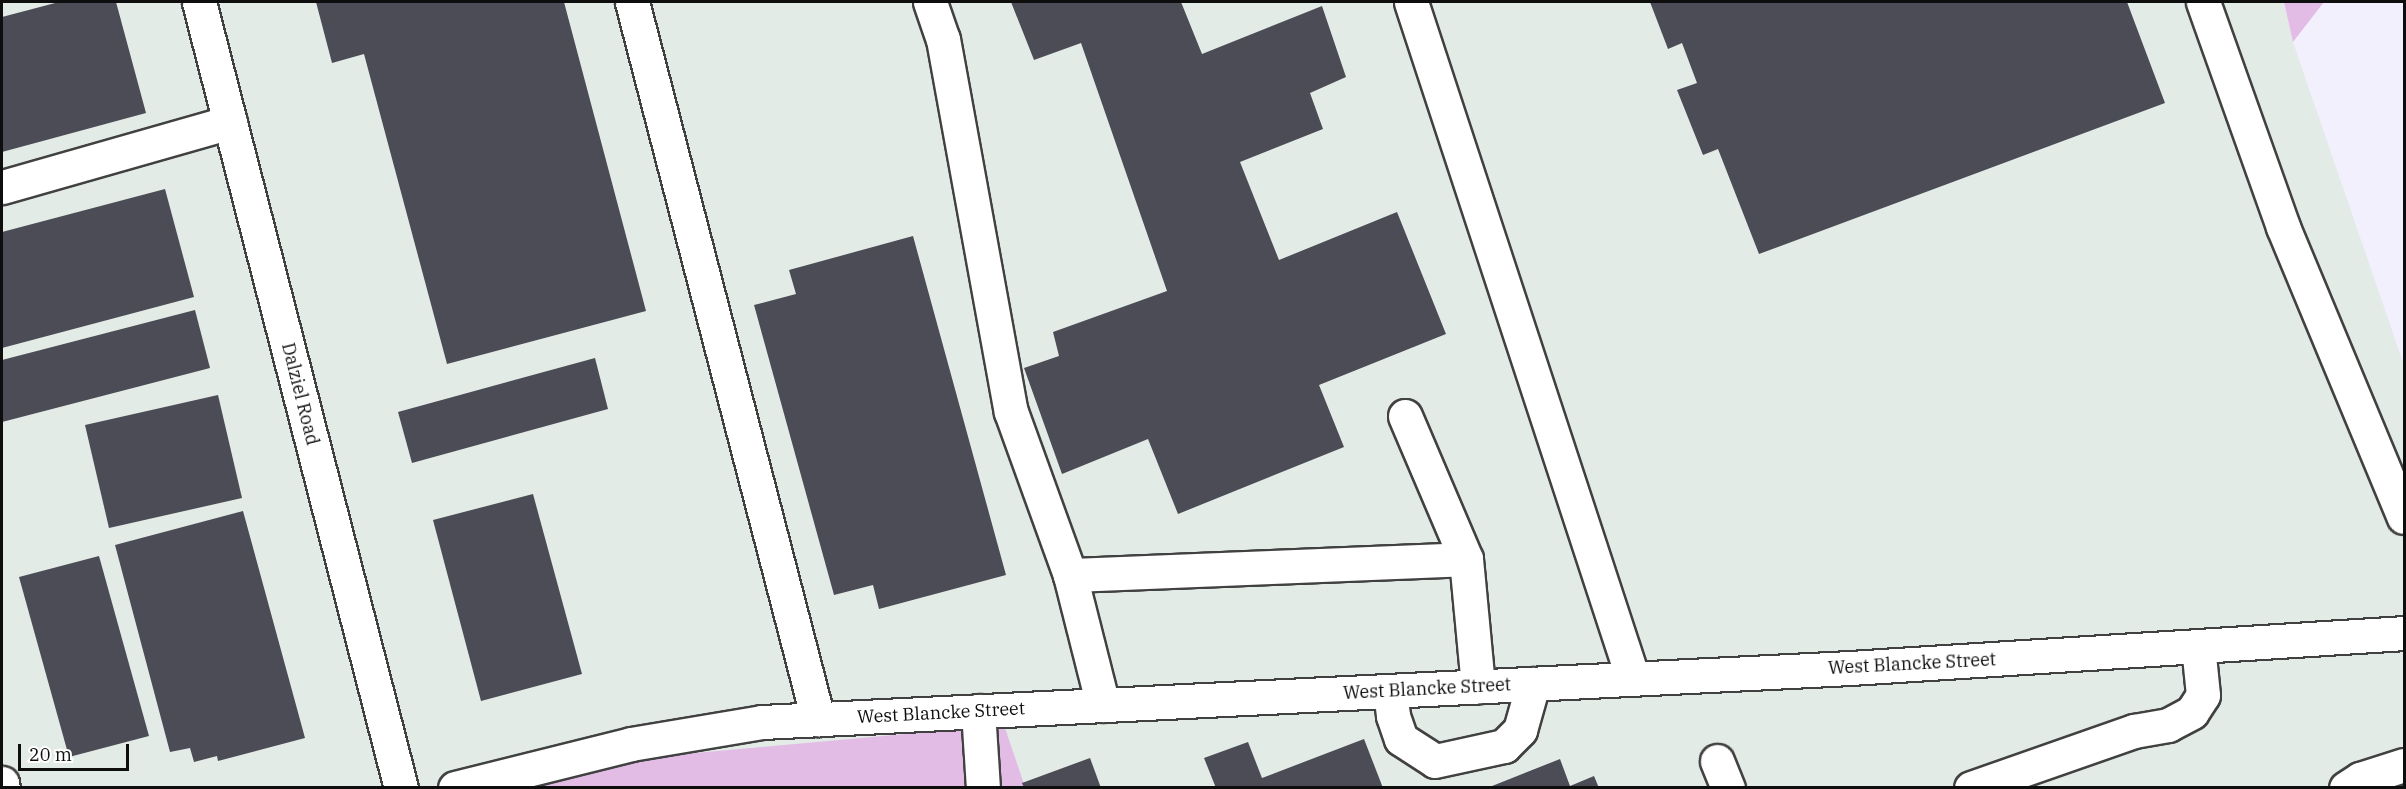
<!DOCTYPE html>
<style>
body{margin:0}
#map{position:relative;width:2406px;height:789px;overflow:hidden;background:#f3f0fe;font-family:"IBM Plex Serif",serif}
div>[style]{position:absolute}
.industrial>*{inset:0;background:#e3ebe6}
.green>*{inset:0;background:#e3bce5}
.building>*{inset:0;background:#4b4c55}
.roads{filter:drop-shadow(2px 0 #414141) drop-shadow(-2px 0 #414141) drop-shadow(0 2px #414141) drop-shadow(0 -2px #414141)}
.minor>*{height:33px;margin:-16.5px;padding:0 16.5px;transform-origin:16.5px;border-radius:16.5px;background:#fff}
span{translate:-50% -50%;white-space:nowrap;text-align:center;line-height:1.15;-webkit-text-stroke:6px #fff;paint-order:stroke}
.street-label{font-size:18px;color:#0e0e0e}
.frame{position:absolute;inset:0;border:3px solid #0e0e0e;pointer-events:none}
.scale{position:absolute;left:18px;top:744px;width:111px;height:27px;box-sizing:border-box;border:3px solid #0e0e0e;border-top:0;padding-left:8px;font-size:18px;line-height:21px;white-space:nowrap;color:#0e0e0e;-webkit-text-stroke:4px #fff;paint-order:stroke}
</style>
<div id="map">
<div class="industrial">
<i style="clip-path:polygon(2px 2px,2284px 2px,2293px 42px,2404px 365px,2404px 787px,2px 788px)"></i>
</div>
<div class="green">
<i style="clip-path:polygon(2284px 2px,2324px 2px,2293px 42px)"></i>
<i style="clip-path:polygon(1004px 725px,1025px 787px,459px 788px,531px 768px)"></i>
</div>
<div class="building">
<i style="clip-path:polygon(59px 2px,116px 2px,146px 113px,2px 152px,2px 17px)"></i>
<i style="clip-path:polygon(316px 2px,564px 2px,646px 311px,447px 364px,364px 54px,332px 63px)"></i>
<i style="clip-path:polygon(1011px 2px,1181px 2px,1202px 54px,1322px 6px,1346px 77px,1310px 93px,1323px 129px,1240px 162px,1279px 260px,1397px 212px,1446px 334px,1319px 385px,1344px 447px,1178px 514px,1148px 439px,1062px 474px,1024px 368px,1059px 356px,1053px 332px,1167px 291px,1081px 43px,1034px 60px)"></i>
<i style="clip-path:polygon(1650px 2px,2127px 2px,2165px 103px,1759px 254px,1718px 149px,1703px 155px,1677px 90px,1697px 83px,1682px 43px,1668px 49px)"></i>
<i style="clip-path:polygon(165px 189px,194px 297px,2px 348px,2px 232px)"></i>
<i style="clip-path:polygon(913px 236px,1006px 575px,879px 609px,873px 585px,834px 595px,754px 305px,796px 294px,789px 270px)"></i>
<i style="clip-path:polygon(195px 310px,210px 368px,2px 422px,2px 360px)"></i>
<i style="clip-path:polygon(595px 358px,608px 409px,412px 463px,398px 412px)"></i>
<i style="clip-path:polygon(218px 395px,242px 498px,109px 528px,85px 425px)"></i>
<i style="clip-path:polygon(533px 494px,582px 674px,481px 701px,433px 520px)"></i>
<i style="clip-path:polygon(243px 511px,305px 738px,218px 761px,217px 756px,194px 762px,190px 748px,170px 752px,115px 545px)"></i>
<i style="clip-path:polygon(99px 556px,149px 736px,69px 757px,19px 577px)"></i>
<i style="clip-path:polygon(1364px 739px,1383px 788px,1216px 788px,1204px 758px,1248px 742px,1262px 778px)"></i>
<i style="clip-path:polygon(1090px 758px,1101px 788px,1024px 788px,1022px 783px)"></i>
<i style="clip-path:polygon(1560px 759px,1570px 786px,1594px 776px,1599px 788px,1487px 788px)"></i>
</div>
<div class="roads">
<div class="minor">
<i style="left:199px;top:2px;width:812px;rotate:75.59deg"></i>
<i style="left:632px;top:2px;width:741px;rotate:75.46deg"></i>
<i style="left:930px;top:2px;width:39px;rotate:71deg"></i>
<i style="left:943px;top:39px;width:379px;rotate:79.7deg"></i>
<i style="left:1011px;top:412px;width:173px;rotate:70.1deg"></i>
<i style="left:1070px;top:575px;width:134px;rotate:75.8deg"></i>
<i style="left:1411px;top:2px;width:712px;rotate:71.84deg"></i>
<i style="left:2203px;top:2px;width:239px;rotate:70.4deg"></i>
<i style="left:2283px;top:227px;width:314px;rotate:67.4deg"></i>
<i style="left:2px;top:187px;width:237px;rotate:-15.9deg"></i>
<i style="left:1405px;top:416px;width:155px;rotate:66.9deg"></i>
<i style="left:1070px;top:575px;width:396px;rotate:-2.3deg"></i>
<i style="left:1466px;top:559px;width:128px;rotate:84.6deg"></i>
<i style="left:1390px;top:691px;width:25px;rotate:83deg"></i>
<i style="left:1393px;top:716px;width:24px;rotate:71deg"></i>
<i style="left:1401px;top:739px;width:40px;rotate:32.9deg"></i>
<i style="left:1435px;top:761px;width:71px;rotate:-12.3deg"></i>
<i style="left:1504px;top:746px;width:23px;rotate:-45deg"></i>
<i style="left:1520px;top:730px;width:48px;rotate:-74.2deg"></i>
<i style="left:978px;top:711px;width:77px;rotate:86.3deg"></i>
<i style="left:1717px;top:761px;width:29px;rotate:68deg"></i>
<i style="left:2px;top:783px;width:5px;rotate:79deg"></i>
<i style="left:455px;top:788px;width:181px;rotate:-14deg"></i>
<i style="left:631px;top:744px;width:133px;rotate:-9.5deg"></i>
<i style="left:762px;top:722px;width:1089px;rotate:-2.84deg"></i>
<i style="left:1850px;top:668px;width:555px;rotate:-3.61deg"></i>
<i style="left:1971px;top:788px;width:173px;rotate:-19.3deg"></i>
<i style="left:2134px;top:731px;width:35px;rotate:-10deg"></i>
<i style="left:2168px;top:725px;width:27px;rotate:-28deg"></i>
<i style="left:2192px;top:712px;width:20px;rotate:-57deg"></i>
<i style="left:2203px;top:695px;width:49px;rotate:-95.8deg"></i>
<i style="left:2346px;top:788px;width:17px;rotate:-33deg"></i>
<i style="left:2360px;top:779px;width:46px;rotate:-17.7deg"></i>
</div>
</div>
<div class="street-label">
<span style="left:300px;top:394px;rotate:76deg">Dalziel Road</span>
<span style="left:1912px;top:664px;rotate:-3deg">West Blancke Street</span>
<span style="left:1427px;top:689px;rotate:-3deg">West Blancke Street</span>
<span style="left:941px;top:713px;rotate:-3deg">West Blancke Street</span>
</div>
<div class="frame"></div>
<div class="scale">20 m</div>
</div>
